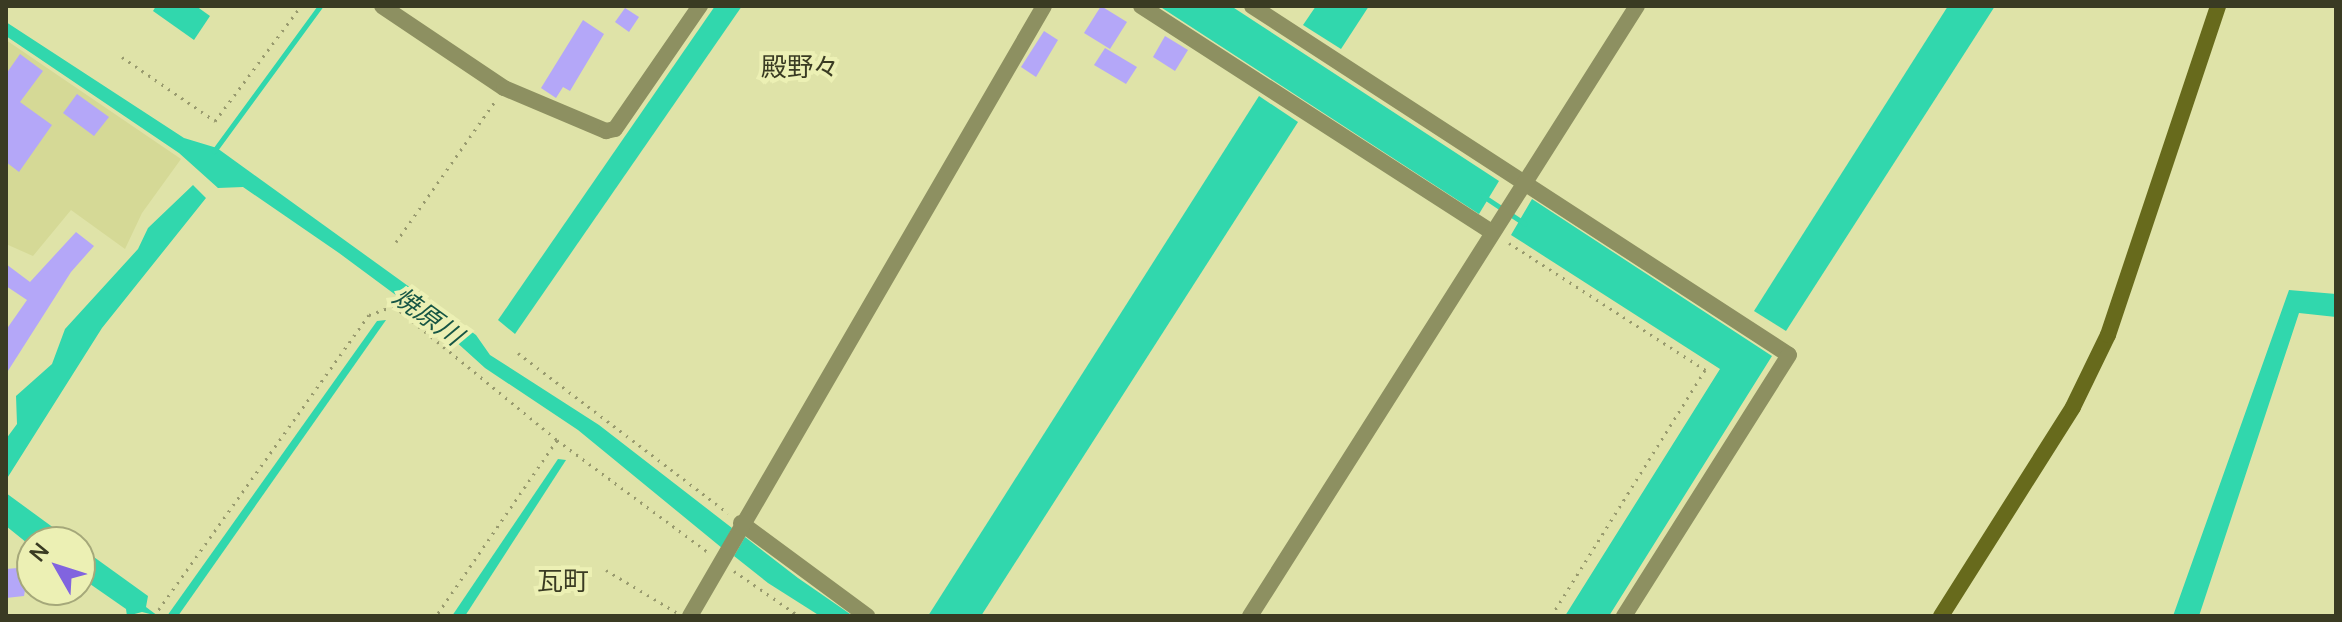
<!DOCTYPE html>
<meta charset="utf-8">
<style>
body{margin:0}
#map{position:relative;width:2342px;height:622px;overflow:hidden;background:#dfe3a8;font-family:Manrope,"Noto Sans JP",sans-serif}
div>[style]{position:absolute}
.built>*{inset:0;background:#d5d996}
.water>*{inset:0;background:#31d7ad}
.stream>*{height:5px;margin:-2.5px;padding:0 2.5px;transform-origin:2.5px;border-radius:2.5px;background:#31d7ad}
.building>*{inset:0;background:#b4a7f8}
.path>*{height:3px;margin-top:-1.5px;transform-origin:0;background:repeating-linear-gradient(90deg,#989a6e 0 2px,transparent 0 8px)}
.street>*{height:16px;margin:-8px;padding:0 8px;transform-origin:8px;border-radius:8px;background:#8d9061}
.secondary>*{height:16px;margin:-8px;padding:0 8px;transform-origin:8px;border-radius:8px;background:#676a1c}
span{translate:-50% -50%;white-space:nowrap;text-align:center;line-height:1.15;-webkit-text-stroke:8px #ecf0b4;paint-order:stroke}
.neighbourhood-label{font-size:26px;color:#3a3b23}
.water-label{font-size:26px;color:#175645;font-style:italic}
.frame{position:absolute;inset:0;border:8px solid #3a3b23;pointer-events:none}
.north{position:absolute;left:16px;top:526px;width:80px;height:80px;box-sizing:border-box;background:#ecf0b4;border:2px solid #a5a87a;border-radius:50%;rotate:309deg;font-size:22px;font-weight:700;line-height:32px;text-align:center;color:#3a3b23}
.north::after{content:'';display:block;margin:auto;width:28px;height:36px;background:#8164df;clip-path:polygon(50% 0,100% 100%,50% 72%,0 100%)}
</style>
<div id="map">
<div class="built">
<i style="clip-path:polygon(6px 40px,181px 159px,142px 213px,125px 249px,71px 210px,33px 256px,6px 244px)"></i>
</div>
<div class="water">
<i style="clip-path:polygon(156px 6px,196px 6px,210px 16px,194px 40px,153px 11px)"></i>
<i style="clip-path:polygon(715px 6px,742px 6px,515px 334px,498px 320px)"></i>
<i style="clip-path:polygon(1159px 6px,1231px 6px,1499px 181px,1479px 214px)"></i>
<i style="clip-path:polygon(1316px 6px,1369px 6px,1341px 49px,1303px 25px)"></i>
<i style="clip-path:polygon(1948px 6px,1995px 6px,1786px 331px,1754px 311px)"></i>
<i style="clip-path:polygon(6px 22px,184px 138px,217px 148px,476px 335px,490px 355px,599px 425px,732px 528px,722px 548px,578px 430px,485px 368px,443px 330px,339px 253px,243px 187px,218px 188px,179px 153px,6px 36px)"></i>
<i style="clip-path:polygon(1259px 96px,1298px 122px,981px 616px,928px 616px)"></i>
<i style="clip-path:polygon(193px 185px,206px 198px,102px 328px,6px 480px,6px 439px,17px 424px,16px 396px,52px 364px,65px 329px,138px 249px,148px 228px)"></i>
<i style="clip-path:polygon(1532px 199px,1772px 356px,1609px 616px,1565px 616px,1720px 369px,1511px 235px)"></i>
<i style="clip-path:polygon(2289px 290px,2336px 294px,2336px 317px,2299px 313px,2199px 616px,2173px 616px)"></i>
<i style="clip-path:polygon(386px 320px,178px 616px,167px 616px,377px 321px)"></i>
<i style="clip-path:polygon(558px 459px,566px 460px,465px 616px,452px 616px)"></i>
<i style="clip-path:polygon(6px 494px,6px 493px,73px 542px,32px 542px,32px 547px,6px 526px)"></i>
<i style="clip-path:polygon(745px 537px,798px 578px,853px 616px,820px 616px,768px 583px,734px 556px)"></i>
<i style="clip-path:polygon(80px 547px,148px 596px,146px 607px,158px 616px,142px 612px,127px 616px,126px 609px,80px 577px)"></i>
</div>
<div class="stream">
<i style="left:214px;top:151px;width:180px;rotate:-53.8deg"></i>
<i style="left:1483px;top:196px;width:50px;rotate:33.7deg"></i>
</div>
<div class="building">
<i style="clip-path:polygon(1101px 6px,1127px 22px,1110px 49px,1084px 33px)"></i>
<i style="clip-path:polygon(625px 8px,639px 17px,629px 32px,615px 22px)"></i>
<i style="clip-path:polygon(583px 20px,604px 34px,570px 91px,563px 87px,556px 98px,541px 88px)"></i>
<i style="clip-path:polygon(1044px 31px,1058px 40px,1036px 77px,1021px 67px)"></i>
<i style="clip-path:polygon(1165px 36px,1188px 50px,1175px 71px,1153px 57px)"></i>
<i style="clip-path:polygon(1105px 48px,1137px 67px,1126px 84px,1094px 65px)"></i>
<i style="clip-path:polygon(20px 54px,43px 71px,20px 102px,52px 125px,19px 172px,6px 162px,6px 74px)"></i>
<i style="clip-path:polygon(77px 94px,109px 117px,94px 136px,63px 113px)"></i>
<i style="clip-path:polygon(76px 232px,94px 246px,71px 272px,6px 374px,6px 330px,27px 300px,6px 286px,6px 264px,30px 282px)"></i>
<i style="clip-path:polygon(29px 567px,24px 596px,6px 598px,6px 569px)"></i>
</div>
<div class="path">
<i style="left:122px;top:57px;width:113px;rotate:34.5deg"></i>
<i style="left:215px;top:121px;width:144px;rotate:-53.2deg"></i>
<i style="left:396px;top:242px;width:172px;rotate:-54.9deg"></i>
<i style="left:1509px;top:243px;width:234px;rotate:32.9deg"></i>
<i style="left:1705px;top:370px;width:290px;rotate:122deg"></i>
<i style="left:518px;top:353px;width:264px;rotate:37.3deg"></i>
<i style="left:557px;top:440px;width:188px;rotate:36.6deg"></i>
<i style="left:606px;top:570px;width:82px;rotate:31deg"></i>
<i style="left:734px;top:571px;width:79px;rotate:34.7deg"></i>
<i style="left:154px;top:616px;width:370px;rotate:-54.5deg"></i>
<i style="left:369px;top:315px;width:27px;rotate:-20deg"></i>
<i style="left:394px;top:306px;width:211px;rotate:39.4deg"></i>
<i style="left:557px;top:440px;width:214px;rotate:124.5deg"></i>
</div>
<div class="street">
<i style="left:382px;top:6px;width:147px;rotate:33.9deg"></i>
<i style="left:504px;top:88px;width:111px;rotate:22.9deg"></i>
<i style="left:606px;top:131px;width:9px;rotate:-13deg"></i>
<i style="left:615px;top:129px;width:150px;rotate:-55.4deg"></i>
<i style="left:1141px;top:6px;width:417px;rotate:32.8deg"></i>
<i style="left:1252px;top:6px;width:640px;rotate:33.02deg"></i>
<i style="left:1789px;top:355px;width:309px;rotate:122.3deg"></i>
<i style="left:741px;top:523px;width:157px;rotate:36.4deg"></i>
<i style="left:690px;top:616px;width:705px;rotate:-59.87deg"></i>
<i style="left:1250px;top:616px;width:722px;rotate:-57.61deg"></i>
</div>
<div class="secondary">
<i style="left:1941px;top:616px;width:247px;rotate:-57.7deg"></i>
<i style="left:2073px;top:407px;width:80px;rotate:-64.1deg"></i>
<i style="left:2108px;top:335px;width:347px;rotate:-71.5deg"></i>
</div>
<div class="neighbourhood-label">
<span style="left:800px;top:67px">殿野々</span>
<span style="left:563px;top:581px">瓦町</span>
</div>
<div class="water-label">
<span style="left:428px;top:316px;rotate:36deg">焼原川</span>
</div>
<div class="frame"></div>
<div class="north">N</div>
</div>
